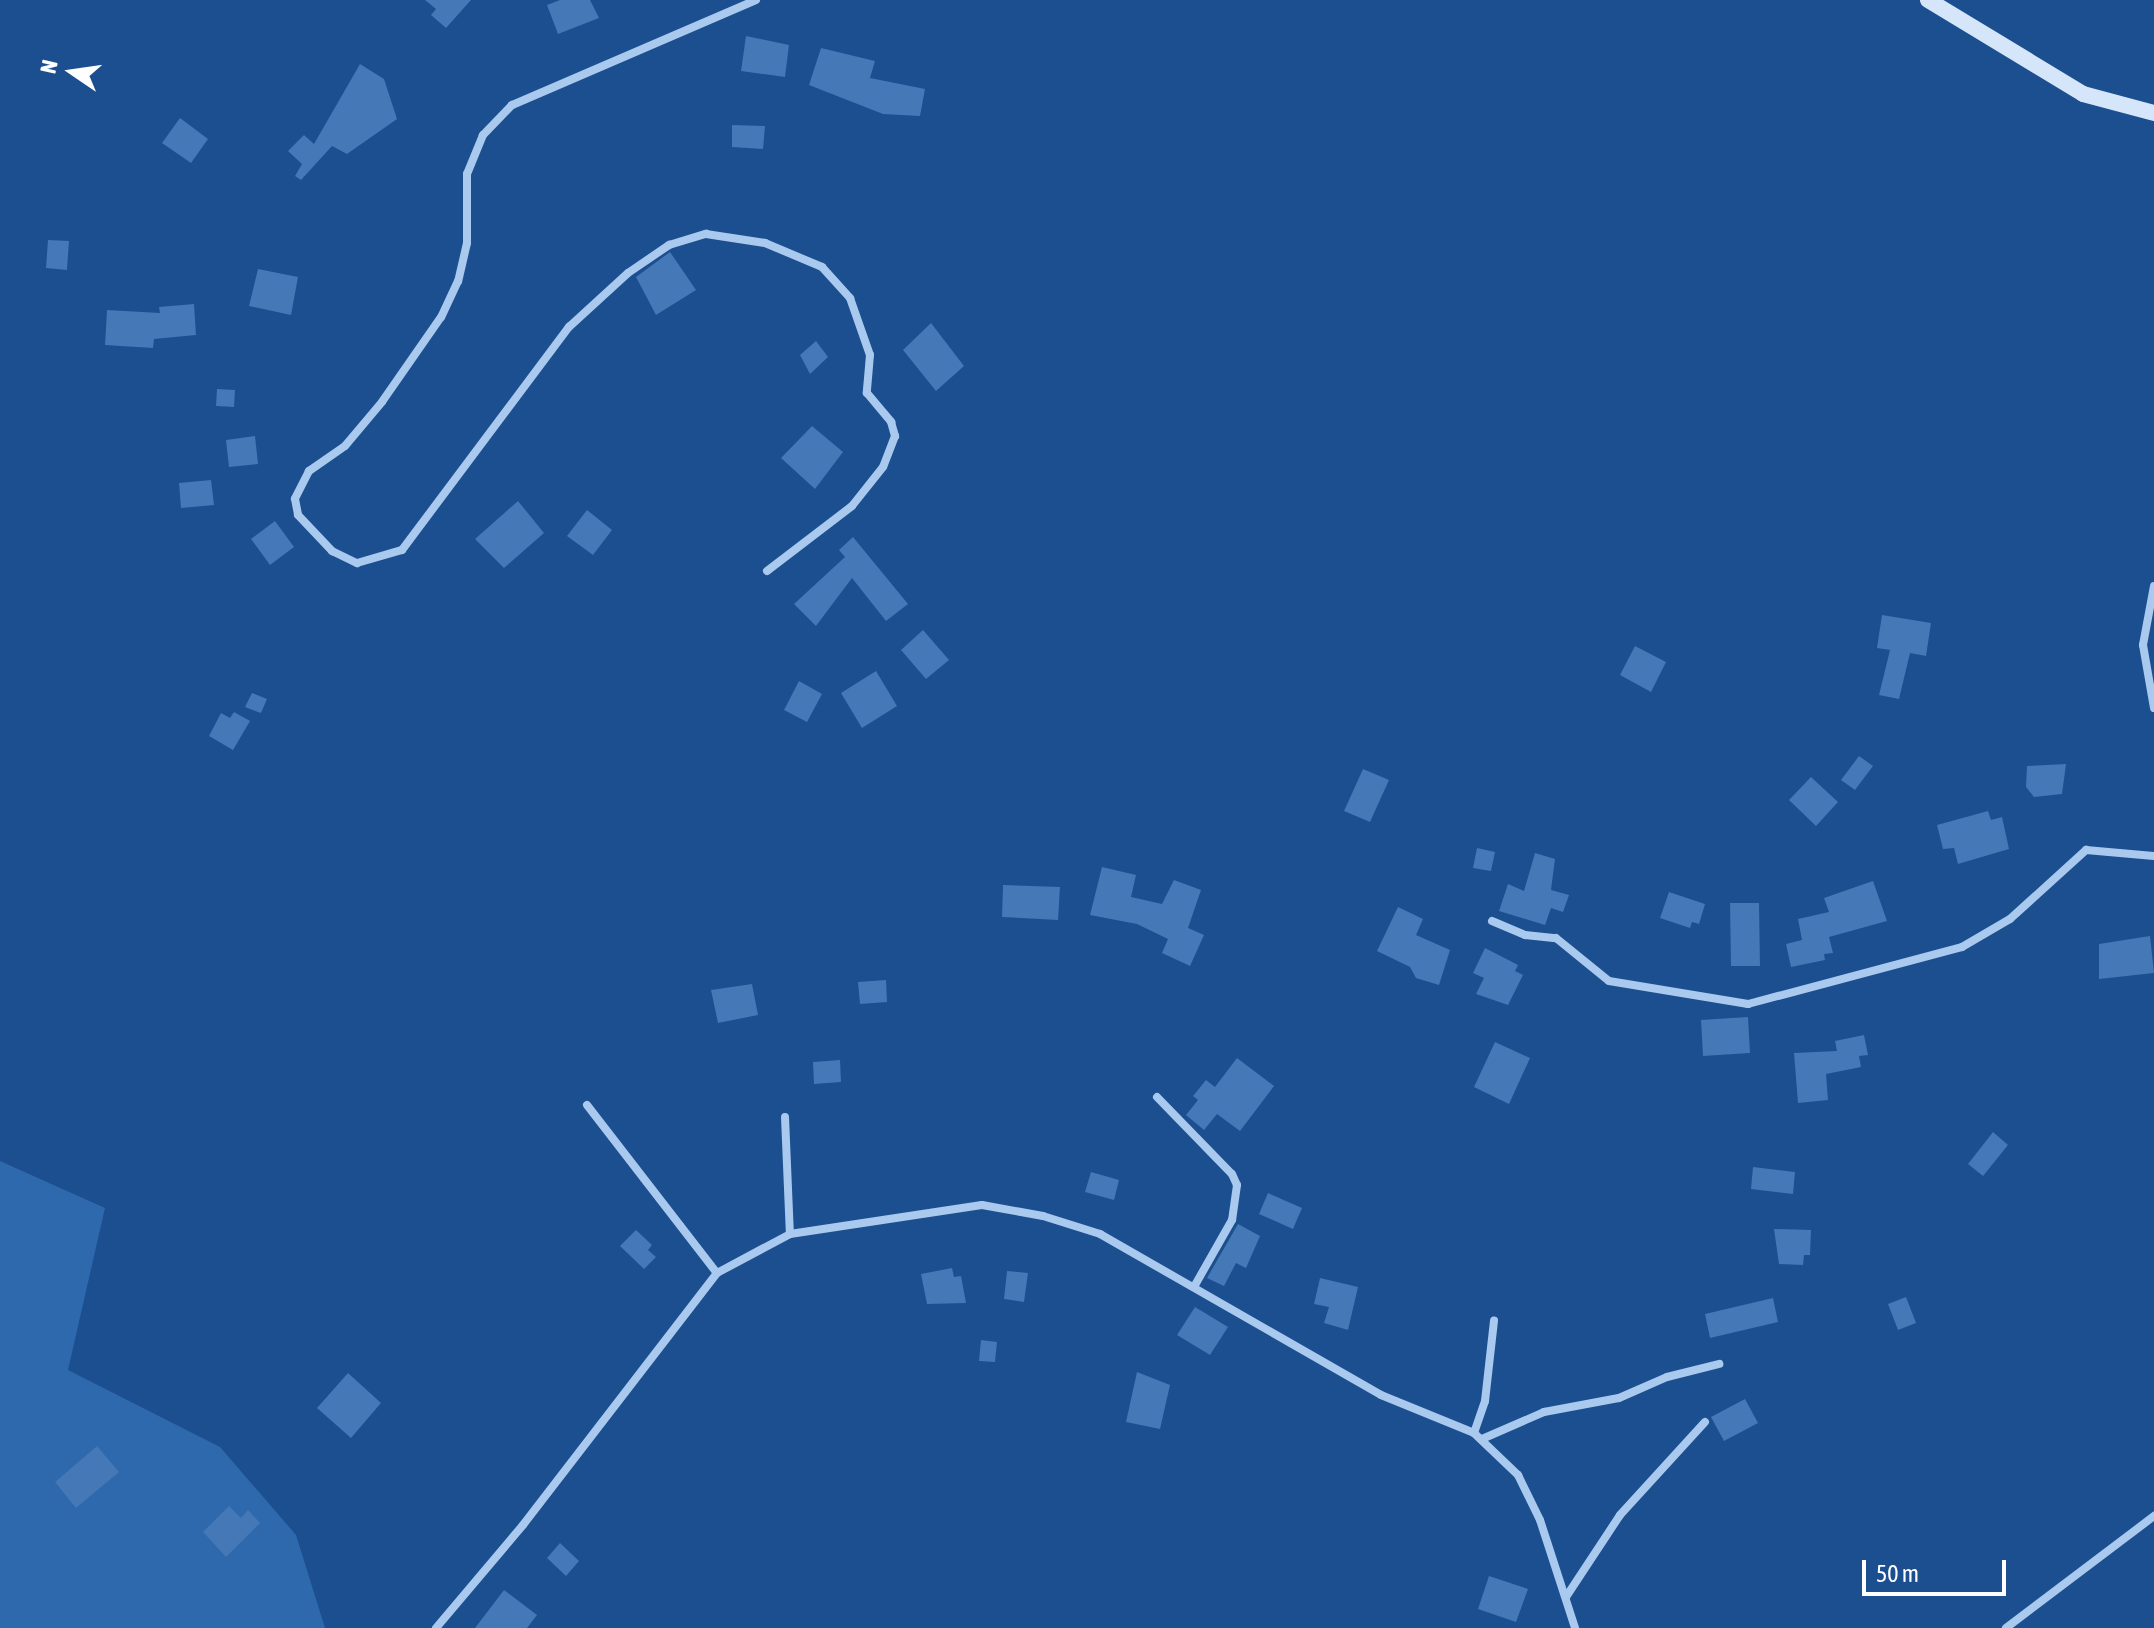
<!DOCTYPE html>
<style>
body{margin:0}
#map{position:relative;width:2154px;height:1628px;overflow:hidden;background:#1b4f8f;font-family:"Asap Condensed",sans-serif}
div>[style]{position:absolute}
.green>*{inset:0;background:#2e69ad}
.building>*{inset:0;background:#4478b7}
.street>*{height:8px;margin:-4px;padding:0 4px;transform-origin:4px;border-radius:4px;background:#a9c9ee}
.secondary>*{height:16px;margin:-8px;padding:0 8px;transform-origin:8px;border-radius:8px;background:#d6e6fa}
span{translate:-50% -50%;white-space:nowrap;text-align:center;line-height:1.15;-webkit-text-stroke:6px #1b4f8f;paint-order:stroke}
.north{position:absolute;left:32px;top:32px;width:80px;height:80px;-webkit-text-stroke:6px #1b4f8f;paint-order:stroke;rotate:283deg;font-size:22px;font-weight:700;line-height:32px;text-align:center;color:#fff}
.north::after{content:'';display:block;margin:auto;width:28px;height:36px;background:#fff;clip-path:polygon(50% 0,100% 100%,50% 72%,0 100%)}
.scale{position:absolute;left:1862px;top:1560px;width:144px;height:36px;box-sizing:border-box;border:4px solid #fff;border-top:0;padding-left:10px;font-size:24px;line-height:28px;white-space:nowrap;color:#fff;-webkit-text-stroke:6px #1b4f8f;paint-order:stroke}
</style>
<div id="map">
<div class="green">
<i style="clip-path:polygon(0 1161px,105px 1208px,68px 1370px,220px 1447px,296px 1535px,325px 1628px,0 1628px)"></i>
</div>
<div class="building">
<i style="clip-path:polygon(425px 0,471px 0,446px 28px,431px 15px,436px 9px)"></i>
<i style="clip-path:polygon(560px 0,590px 0,599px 18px,558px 34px,547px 5px)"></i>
<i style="clip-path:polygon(746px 36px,789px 45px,785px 77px,741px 71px)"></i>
<i style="clip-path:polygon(821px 48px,875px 61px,870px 78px,925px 89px,920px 116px,883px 114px,809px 85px)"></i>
<i style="clip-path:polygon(360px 64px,384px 79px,397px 119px,347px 154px,332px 146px,301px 180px,295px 176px,302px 164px,288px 151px,304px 135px,314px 144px)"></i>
<i style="clip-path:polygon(180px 118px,208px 139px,191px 163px,162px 143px)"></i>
<i style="clip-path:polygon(732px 125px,765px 126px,763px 149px,732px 147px)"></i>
<i style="clip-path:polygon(48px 240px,69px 241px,67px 270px,46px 268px)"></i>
<i style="clip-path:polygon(670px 252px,696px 290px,656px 315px,636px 277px)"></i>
<i style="clip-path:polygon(258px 269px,298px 277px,291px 315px,249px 306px)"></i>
<i style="clip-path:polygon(194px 304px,196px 335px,154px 339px,153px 348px,105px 345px,107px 310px,160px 313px,159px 307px)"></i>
<i style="clip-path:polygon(931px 323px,964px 366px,936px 391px,903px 350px)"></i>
<i style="clip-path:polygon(816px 341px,828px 357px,810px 374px,800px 355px)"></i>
<i style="clip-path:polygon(217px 389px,235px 390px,234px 407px,216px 406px)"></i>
<i style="clip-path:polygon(812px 426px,843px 452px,815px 489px,781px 458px)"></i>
<i style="clip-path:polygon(255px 436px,258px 464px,229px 467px,226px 440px)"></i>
<i style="clip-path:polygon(211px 480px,214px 505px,181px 508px,179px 483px)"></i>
<i style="clip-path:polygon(518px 501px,544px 533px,504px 568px,475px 539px)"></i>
<i style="clip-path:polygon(587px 510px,612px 530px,593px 555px,567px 536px)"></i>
<i style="clip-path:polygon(275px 521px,294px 547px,270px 565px,251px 539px)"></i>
<i style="clip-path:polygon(853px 537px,908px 604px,886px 621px,852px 578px,816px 626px,794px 604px,845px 557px,839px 550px)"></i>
<i style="clip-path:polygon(1882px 615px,1931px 623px,1926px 656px,1910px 653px,1899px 699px,1879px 695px,1890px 650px,1877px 648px)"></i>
<i style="clip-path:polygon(923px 630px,949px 660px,926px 679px,901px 650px)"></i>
<i style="clip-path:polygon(1635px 646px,1666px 662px,1651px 692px,1620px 675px)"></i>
<i style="clip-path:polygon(876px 671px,897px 706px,862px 728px,841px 693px)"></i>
<i style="clip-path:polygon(799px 681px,822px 694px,807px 722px,784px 710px)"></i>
<i style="clip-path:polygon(252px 693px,267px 699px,261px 713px,245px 707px)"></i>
<i style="clip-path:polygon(234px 712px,250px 721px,233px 750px,209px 736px,221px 713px,230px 718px)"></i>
<i style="clip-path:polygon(1859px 756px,1873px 766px,1855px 790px,1841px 780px)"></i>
<i style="clip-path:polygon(2066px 764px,2062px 794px,2034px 797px,2026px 787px,2027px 766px)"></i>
<i style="clip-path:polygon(1363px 769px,1389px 780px,1370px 822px,1344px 811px)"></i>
<i style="clip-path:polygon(1811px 777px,1838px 802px,1816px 826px,1789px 800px)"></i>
<i style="clip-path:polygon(1988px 811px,1991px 820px,2002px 817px,2009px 849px,1958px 864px,1954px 848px,1943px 849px,1937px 825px)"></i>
<i style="clip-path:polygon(1477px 848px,1495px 852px,1491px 871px,1473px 868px)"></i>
<i style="clip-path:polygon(1535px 853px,1555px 859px,1551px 890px,1569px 895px,1563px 912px,1551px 908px,1545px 925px,1499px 911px,1508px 884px,1524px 891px)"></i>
<i style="clip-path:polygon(1102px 867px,1136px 875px,1131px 897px,1162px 904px,1174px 880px,1201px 890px,1188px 928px,1204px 935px,1190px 966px,1162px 953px,1168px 939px,1137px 924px,1090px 915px)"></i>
<i style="clip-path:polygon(1873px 881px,1887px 921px,1829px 937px,1833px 953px,1824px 954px,1825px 960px,1791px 967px,1786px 944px,1802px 940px,1798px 919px,1829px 912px,1824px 898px)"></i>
<i style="clip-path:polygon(1003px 885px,1060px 887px,1058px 920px,1002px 917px)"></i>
<i style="clip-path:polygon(1669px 892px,1705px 904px,1699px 924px,1692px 922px,1690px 928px,1660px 918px)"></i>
<i style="clip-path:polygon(1730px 903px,1759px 903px,1760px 966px,1731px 966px)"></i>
<i style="clip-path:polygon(1398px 907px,1423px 919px,1416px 935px,1450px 950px,1439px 985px,1416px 978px,1410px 967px,1377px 951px)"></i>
<i style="clip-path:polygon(2150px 936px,2154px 973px,2099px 979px,2099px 944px)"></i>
<i style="clip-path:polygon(1485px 948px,1518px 965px,1515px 971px,1523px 975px,1508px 1005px,1476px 994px,1484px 978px,1473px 973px)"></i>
<i style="clip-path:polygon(886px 980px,887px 1002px,860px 1004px,858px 982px)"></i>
<i style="clip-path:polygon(752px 984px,758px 1015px,718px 1023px,711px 990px)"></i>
<i style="clip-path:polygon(1748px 1017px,1750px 1053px,1703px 1056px,1701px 1020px)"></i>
<i style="clip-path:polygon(1864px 1035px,1868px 1055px,1859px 1056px,1861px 1067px,1826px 1074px,1828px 1100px,1798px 1103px,1794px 1053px,1837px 1051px,1835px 1041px)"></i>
<i style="clip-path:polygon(1495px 1042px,1530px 1058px,1509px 1104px,1474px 1087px)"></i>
<i style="clip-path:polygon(1237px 1058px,1274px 1086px,1240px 1131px,1217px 1114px,1204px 1130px,1186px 1115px,1198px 1100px,1193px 1096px,1206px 1080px,1215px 1087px)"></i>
<i style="clip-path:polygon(840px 1060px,841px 1082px,814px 1084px,813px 1062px)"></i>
<i style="clip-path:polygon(1993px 1132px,2008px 1145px,1983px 1176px,1968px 1164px)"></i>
<i style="clip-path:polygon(1753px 1167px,1795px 1172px,1793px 1194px,1751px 1189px)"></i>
<i style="clip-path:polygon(1091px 1172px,1119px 1180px,1114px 1200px,1085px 1192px)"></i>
<i style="clip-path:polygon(1268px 1193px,1302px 1208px,1293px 1229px,1259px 1214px)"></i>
<i style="clip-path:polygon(1238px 1224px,1260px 1236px,1246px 1268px,1236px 1263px,1224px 1286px,1207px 1278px)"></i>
<i style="clip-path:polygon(1774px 1229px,1811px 1230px,1810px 1255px,1804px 1255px,1803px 1265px,1779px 1264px)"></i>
<i style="clip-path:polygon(636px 1230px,652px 1245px,648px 1250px,656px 1257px,644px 1269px,620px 1246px)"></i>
<i style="clip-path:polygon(952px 1268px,954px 1277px,961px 1276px,966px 1303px,927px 1304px,921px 1274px)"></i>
<i style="clip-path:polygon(1007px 1271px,1028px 1273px,1024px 1302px,1004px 1299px)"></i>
<i style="clip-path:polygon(1320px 1278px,1358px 1287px,1348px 1330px,1324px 1323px,1329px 1307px,1314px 1304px)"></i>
<i style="clip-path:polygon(1906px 1297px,1916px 1323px,1898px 1330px,1888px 1304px)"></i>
<i style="clip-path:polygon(1773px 1298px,1778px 1322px,1710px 1338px,1705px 1314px)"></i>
<i style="clip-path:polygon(1195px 1307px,1228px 1327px,1210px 1355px,1177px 1335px)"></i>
<i style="clip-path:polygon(981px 1340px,997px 1342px,995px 1362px,979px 1361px)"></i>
<i style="clip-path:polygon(1137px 1372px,1170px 1385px,1160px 1429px,1126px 1422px)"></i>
<i style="clip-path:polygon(348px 1373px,381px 1403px,351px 1438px,317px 1408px)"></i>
<i style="clip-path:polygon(1745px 1399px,1758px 1423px,1724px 1441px,1711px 1417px)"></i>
<i style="clip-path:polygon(97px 1446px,119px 1472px,76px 1508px,55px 1482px)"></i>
<i style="clip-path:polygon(229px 1506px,241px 1518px,248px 1510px,260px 1523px,226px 1557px,203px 1532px)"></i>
<i style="clip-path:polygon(560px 1543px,579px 1561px,566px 1576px,547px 1558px)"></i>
<i style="clip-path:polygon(1489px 1576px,1528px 1589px,1516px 1622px,1478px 1609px)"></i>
<i style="clip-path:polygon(504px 1590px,537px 1615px,527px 1628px,475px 1628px)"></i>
</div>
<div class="street">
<i style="left:756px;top:0;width:266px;rotate:156.7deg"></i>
<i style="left:512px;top:105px;width:42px;rotate:134deg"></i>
<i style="left:483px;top:135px;width:42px;rotate:112.3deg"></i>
<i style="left:467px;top:174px;width:69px;rotate:90deg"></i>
<i style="left:467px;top:243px;width:39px;rotate:103deg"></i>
<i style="left:458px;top:281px;width:40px;rotate:115deg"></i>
<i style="left:441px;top:317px;width:103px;rotate:124.8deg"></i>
<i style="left:382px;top:402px;width:57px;rotate:130.1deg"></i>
<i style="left:345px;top:446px;width:44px;rotate:145.2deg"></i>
<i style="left:309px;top:471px;width:31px;rotate:117deg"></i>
<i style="left:295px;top:499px;width:16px;rotate:79deg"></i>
<i style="left:298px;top:515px;width:50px;rotate:46.6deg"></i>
<i style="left:332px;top:551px;width:28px;rotate:26deg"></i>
<i style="left:357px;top:563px;width:47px;rotate:-16.1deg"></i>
<i style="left:402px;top:550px;width:279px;rotate:-53.2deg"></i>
<i style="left:569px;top:327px;width:80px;rotate:-42.5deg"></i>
<i style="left:628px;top:273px;width:50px;rotate:-34.3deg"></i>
<i style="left:669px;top:245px;width:39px;rotate:-17deg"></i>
<i style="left:706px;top:234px;width:60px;rotate:8.7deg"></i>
<i style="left:765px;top:243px;width:62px;rotate:22.8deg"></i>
<i style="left:822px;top:267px;width:42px;rotate:47.9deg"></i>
<i style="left:850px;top:298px;width:60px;rotate:70.7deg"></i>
<i style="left:870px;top:355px;width:38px;rotate:95deg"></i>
<i style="left:867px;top:393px;width:38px;rotate:50deg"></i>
<i style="left:891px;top:422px;width:15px;rotate:74deg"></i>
<i style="left:895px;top:436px;width:33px;rotate:111deg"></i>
<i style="left:883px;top:467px;width:50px;rotate:128.5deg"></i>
<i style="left:852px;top:506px;width:107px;rotate:142.6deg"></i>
<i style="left:2154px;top:586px;width:60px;rotate:100.6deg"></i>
<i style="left:2143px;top:645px;width:64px;rotate:80.1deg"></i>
<i style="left:1492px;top:921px;width:36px;rotate:23deg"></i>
<i style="left:1525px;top:935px;width:31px;rotate:6deg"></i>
<i style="left:1556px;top:938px;width:68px;rotate:39.1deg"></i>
<i style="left:1609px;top:981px;width:141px;rotate:9.4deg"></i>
<i style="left:1748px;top:1004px;width:221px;rotate:-14.9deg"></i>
<i style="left:1962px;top:947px;width:56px;rotate:-30.3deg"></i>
<i style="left:2010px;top:919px;width:103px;rotate:-42.2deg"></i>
<i style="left:2086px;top:850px;width:68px;rotate:5deg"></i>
<i style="left:1157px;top:1097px;width:107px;rotate:45.8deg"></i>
<i style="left:1232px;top:1174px;width:12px;rotate:66deg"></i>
<i style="left:1237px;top:1185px;width:35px;rotate:98deg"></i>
<i style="left:1232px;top:1220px;width:77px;rotate:119.6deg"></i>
<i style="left:587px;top:1105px;width:212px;rotate:52.3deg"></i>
<i style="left:785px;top:1117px;width:117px;rotate:87.6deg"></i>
<i style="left:1474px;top:1433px;width:34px;rotate:-71deg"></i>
<i style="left:1485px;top:1401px;width:81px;rotate:-83.6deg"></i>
<i style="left:1482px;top:1439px;width:68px;rotate:-23.5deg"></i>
<i style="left:1544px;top:1412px;width:76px;rotate:-10.6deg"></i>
<i style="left:1619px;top:1398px;width:52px;rotate:-23.6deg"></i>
<i style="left:1667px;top:1377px;width:54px;rotate:-14deg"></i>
<i style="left:1566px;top:1597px;width:98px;rotate:-56.6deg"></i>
<i style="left:1620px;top:1515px;width:126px;rotate:-47.6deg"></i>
<i style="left:436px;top:1628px;width:135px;rotate:-49.8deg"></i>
<i style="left:523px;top:1525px;width:318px;rotate:-52.4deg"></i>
<i style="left:717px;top:1273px;width:83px;rotate:-28.1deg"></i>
<i style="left:790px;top:1234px;width:194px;rotate:-8.6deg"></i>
<i style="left:982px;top:1205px;width:62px;rotate:10.2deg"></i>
<i style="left:1043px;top:1216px;width:60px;rotate:17.5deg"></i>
<i style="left:1100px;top:1234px;width:324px;rotate:29.8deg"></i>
<i style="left:1381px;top:1395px;width:100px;rotate:22.2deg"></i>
<i style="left:1474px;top:1433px;width:61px;rotate:43.7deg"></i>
<i style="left:1518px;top:1475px;width:50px;rotate:63.9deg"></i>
<i style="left:1540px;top:1520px;width:114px;rotate:72deg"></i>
<i style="left:2006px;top:1628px;width:186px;rotate:-37.1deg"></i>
</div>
<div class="secondary">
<i style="left:1928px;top:0;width:181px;rotate:31.2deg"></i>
<i style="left:2083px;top:94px;width:73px;rotate:15deg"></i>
</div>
<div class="north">N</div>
<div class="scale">50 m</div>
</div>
